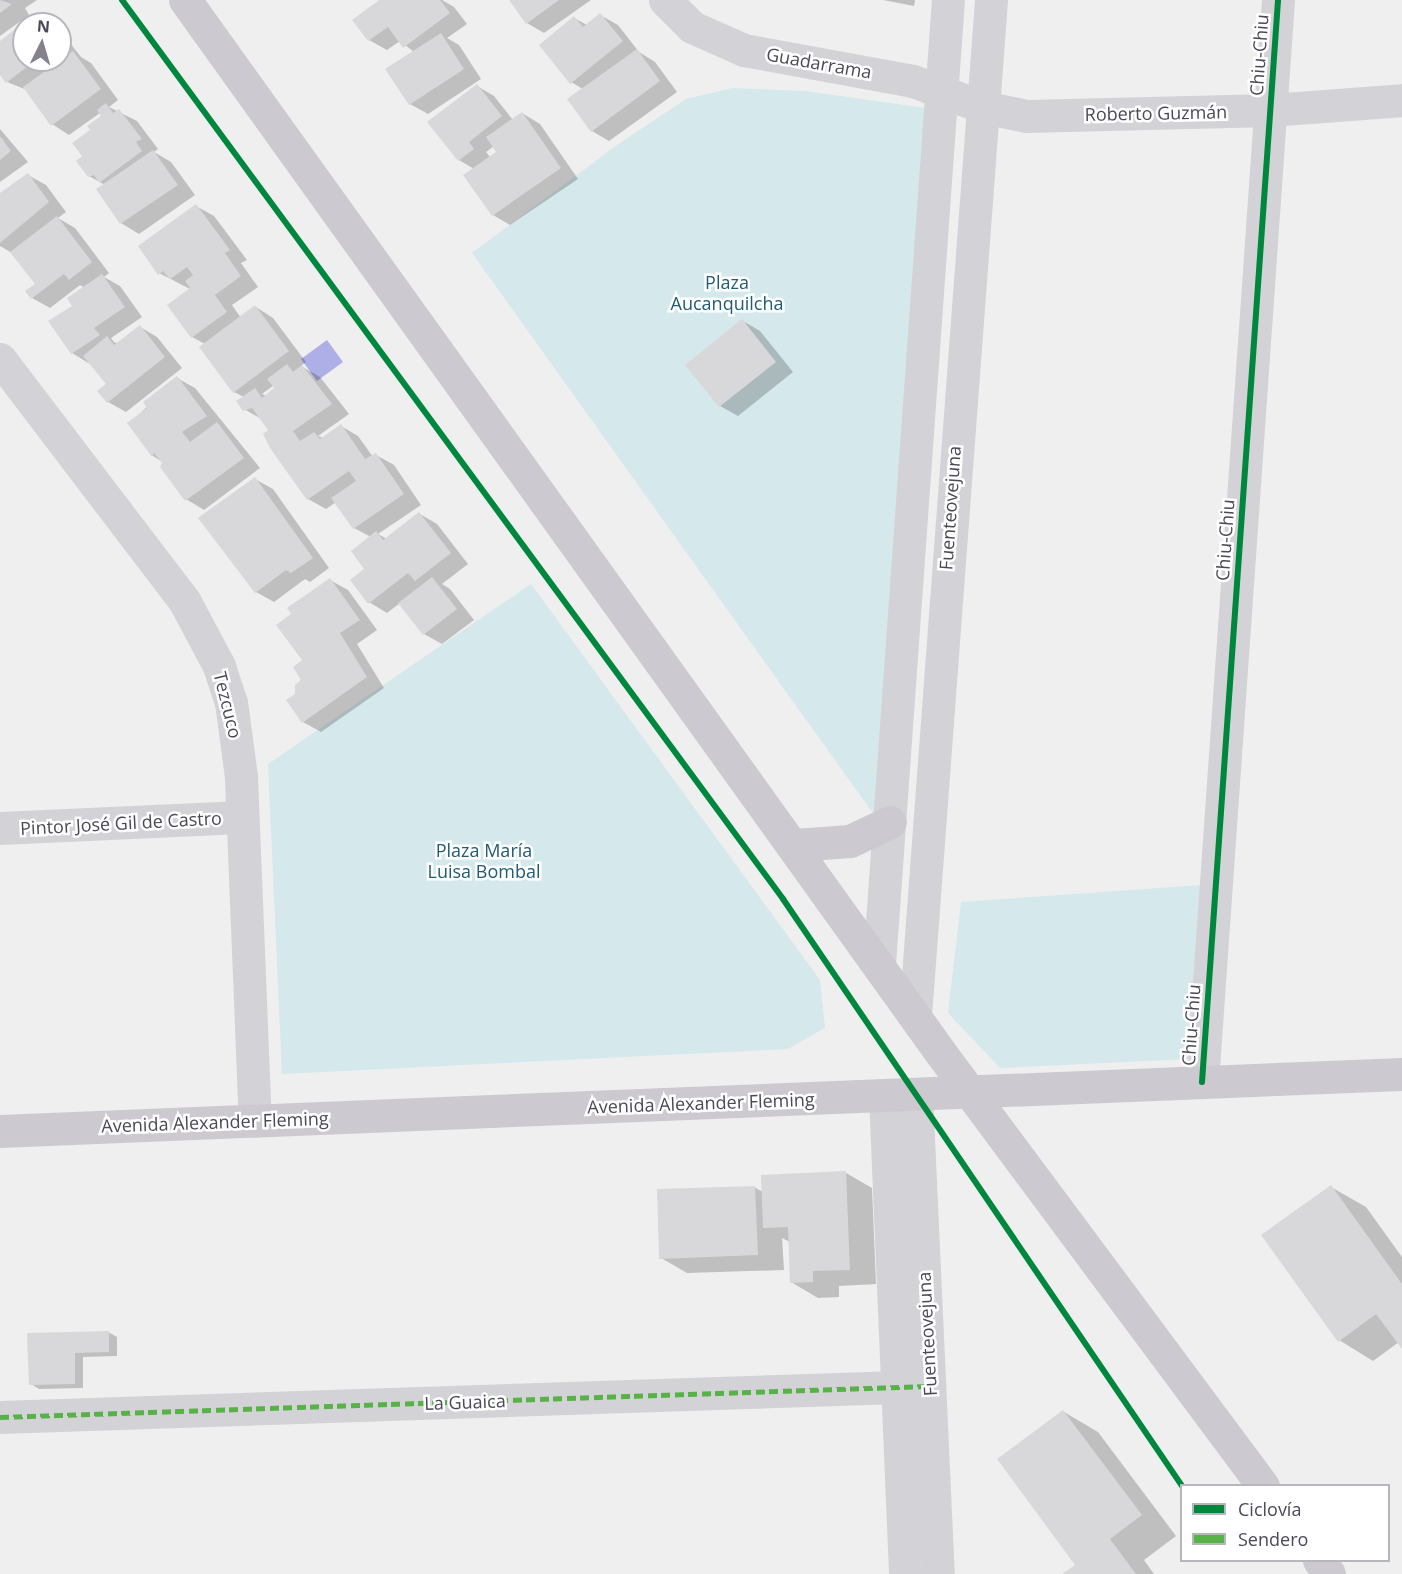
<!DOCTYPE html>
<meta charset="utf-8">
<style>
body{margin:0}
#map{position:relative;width:1402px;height:1574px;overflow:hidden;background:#efefef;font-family:"Open Sans",sans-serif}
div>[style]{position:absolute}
.green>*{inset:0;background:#d5e8ec}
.water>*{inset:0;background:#aeafe6}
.shadow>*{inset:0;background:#0003}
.building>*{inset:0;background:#d8d8db}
.minor>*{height:33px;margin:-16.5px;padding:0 16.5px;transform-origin:16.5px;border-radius:16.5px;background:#d3d2d6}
.major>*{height:33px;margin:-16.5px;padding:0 16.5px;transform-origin:16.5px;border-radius:16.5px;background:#cccad0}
.quiet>*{height:4.5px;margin-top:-2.25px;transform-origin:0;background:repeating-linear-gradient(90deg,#57b348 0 9px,transparent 0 13.5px)}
.cycleway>*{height:6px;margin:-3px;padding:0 3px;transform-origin:3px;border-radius:3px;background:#00873e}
span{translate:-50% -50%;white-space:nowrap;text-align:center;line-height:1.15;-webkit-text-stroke:5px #fff;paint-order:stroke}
.street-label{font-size:18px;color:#4c4859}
.park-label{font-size:18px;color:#205c73}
.legend{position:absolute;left:1180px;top:1484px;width:210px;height:78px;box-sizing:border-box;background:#fff;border:2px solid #b7b6bd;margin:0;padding:8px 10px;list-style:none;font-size:18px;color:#4c4859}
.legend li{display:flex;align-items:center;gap:12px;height:30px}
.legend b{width:30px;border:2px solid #b7b6bd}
.north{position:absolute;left:12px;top:12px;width:60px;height:60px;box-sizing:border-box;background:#fff;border:2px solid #b7b6bd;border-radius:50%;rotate:5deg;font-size:16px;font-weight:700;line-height:24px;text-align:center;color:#4c4859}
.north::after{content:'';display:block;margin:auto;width:21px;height:27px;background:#85828e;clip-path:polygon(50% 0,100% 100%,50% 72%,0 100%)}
</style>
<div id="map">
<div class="green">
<i style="clip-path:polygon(732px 88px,805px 91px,926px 108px,875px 816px,472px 253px,617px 145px,686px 99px)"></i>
<i style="clip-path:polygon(531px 584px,820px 980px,825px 1028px,788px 1049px,282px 1074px,268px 764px)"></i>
<i style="clip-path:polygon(1202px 885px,1189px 1059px,1000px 1068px,948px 1013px,961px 902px)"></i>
</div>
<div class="water">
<i style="clip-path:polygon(327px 340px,343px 362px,317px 381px,301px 359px)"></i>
</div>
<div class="shadow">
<i style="clip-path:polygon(0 0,37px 0,25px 8px,29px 15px,0 36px)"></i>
<i style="clip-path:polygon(382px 0,442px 0,454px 7px,467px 24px,447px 38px,459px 45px,481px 79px,428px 114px,410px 104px,414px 52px,400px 41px,387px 50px,369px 40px)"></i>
<i style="clip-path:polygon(511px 0,591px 0,544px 33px,527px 23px)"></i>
<i style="clip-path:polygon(883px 0,915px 0,914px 6px)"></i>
<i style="clip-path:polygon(38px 14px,55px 24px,25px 24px)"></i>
<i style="clip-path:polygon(600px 15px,618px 25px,639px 52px,655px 62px,677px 92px,609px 141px,592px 131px,583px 89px,571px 82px,574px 18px,587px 25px)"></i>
<i style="clip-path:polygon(24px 25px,24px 60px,60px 60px,60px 30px,81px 57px,91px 63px,118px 100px,109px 107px,137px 121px,158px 149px,154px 152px,171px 162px,195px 195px,139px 234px,121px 223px,98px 190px,105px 185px,89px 176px,85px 157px,92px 131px,103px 116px,100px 113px,69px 135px,52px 124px,27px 90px,7px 82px,0 73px,0 43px)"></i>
<i style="clip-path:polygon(evenodd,477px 86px,494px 96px,513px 120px,522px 113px,540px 124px,578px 179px,510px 225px,493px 215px,474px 169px,459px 160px,477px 86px,494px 146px,498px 152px,490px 157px,486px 152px,494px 146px)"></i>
<i style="clip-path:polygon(0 129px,28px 162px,0 182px)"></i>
<i style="clip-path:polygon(28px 175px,46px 185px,66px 212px,58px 218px,75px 228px,109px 273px,104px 277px,120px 286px,142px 317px,111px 338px,114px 342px,118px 344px,140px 327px,157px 337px,182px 368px,126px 412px,108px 402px,108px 384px,90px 364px,72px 353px,50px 322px,74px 306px,85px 288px,80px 285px,50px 308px,32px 298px,37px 285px,12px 253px,0 246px,0 195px)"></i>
<i style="clip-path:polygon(evenodd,196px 206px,214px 216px,247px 260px,241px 263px,258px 287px,232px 305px,241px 318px,256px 307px,273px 318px,306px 362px,301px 366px,320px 377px,349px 414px,318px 436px,323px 438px,341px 426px,358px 436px,373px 457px,376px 455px,394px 465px,421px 505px,378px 534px,387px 539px,420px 514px,437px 524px,468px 564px,442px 584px,450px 589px,474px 620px,442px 644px,424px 634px,400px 603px,387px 613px,369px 602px,366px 569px,371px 537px,354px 528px,336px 502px,326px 509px,308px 499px,270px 430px,263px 420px,244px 409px,244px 397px,234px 392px,205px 344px,192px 337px,190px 289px,159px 273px,196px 206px,274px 385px,276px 388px,266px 396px,262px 394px,274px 385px)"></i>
<i style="clip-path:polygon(743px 321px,760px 331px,793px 372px,738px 416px,720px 406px)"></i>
<i style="clip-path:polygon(177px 378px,195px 388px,260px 468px,204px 510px,186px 499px,164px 463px,153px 456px,129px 424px)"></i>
<i style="clip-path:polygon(255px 479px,273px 489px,329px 568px,310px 582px,305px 579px,274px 602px,256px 592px)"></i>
<i style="clip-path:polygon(330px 580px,348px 590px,377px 630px,357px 644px,384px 688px,321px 732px,303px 722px,296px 695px)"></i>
<i style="clip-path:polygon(846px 1173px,872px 1188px,876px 1284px,839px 1286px,839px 1297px,818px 1298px,791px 1282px,790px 1242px,782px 1238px,784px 1270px,687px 1273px,661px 1258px,754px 1187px,763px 1192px)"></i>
<i style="clip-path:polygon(1331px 1187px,1366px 1207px,1402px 1257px,1402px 1347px,1399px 1342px,1373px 1361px,1339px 1340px)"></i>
<i style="clip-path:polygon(108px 1332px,117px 1337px,117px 1356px,83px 1357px,83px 1388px,39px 1389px,31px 1384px,28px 1334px)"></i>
<i style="clip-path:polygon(1064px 1412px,1098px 1432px,1176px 1536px,1144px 1560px,1154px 1574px,1065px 1574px,1077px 1565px)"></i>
</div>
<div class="building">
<i style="clip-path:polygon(0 0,12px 4px,0 13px)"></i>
<i style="clip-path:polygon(379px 0,440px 0,450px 13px,403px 48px,388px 27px,368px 41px,352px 20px)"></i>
<i style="clip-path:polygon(509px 0,559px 0,526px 24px)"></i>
<i style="clip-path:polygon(37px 12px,47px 24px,24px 24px,24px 60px,48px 60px,40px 67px,28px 66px,6px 83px,0 75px,0 41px)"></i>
<i style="clip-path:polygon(600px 13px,623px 41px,570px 84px,539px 45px,574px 16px,583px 27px)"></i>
<i style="clip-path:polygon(441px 33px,464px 69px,409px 105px,385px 69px)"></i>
<i style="clip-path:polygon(637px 49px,660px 81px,591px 132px,567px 99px)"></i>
<i style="clip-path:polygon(73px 51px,101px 89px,51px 126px,23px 87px)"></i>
<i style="clip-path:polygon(477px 84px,502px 116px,469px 142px,474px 149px,458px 161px,427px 122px)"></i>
<i style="clip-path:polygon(106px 103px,113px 113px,119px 109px,142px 139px,136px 142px,142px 151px,99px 183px,94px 175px,88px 177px,76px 161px,82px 156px,72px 143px,90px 130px,87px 126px,101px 116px,97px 110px)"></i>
<i style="clip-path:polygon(522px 112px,561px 168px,492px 216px,463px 175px,496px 152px,486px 137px)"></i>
<i style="clip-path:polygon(0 136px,11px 151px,0 160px)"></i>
<i style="clip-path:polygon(153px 150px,178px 185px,120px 224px,96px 189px)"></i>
<i style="clip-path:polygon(28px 173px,49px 202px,0 243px,0 193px)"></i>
<i style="clip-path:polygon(196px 204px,230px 250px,225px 253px,241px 276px,215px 295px,227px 312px,191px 338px,167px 305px,190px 288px,185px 281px,193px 275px,187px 267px,170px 279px,163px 271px,158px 275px,138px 246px)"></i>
<i style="clip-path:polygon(57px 216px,92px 262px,69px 280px,64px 274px,31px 299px,25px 291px,35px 284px,10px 252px)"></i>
<i style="clip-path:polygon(102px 274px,125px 307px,94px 328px,100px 335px,71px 354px,48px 321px,72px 306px,67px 298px)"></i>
<i style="clip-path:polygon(255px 305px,289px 351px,233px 393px,199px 347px)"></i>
<i style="clip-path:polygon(742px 319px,776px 362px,719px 407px,685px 365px)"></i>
<i style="clip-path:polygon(140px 325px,165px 357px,107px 403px,97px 391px,106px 384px,83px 356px,107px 336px,114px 345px)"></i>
<i style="clip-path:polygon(287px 364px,293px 372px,302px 365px,332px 404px,293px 431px,300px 441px,314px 432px,320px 439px,341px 424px,365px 459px,376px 453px,404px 494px,353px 529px,331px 498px,356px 481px,349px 471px,307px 500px,270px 448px,263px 434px,268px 430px,252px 408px,243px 411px,236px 401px,255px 388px,262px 398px,274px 388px,267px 379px)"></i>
<i style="clip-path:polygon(177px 376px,207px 416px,182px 432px,190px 442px,217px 422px,244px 458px,185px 501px,160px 467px,162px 463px,154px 453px,152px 457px,127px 423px,147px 408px,143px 402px)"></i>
<i style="clip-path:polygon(255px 477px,313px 558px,291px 573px,286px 570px,255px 593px,198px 518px)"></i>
<i style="clip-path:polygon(419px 512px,451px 553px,415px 581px,408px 573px,368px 604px,350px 580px,364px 569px,351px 551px,376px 531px,383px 540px)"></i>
<i style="clip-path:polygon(432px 577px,457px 609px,423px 635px,398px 603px)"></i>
<i style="clip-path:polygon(330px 578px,360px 620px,340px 633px,367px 677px,302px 723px,286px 700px,295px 694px,295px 685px,301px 680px,293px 667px,302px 660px,276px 625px,291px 614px,287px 608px)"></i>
<i style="clip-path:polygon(846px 1171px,850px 1270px,813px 1271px,813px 1282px,790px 1283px,788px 1227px,763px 1228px,761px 1175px)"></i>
<i style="clip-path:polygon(1331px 1185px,1402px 1284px,1402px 1349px,1376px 1314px,1338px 1342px,1261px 1235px)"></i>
<i style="clip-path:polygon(755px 1186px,758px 1255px,659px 1259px,657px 1189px)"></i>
<i style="clip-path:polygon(109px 1331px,109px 1352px,75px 1353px,75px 1384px,29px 1385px,27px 1333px)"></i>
<i style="clip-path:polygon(1063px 1410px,1142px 1515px,1110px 1539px,1136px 1574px,1062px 1574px,1075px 1565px,997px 1459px)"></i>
</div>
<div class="minor">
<i style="left:665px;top:0;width:38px;rotate:45deg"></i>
<i style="left:692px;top:27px;width:57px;rotate:23.9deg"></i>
<i style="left:744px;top:50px;width:172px;rotate:10.4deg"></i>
<i style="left:913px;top:81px;width:75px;rotate:20.4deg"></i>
<i style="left:983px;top:107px;width:45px;rotate:11.6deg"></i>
<i style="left:1027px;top:116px;width:243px;rotate:-1.4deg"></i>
<i style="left:1270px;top:110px;width:132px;rotate:-4.3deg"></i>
<i style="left:0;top:359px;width:305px;rotate:52.7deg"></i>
<i style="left:185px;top:602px;width:72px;rotate:62deg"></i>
<i style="left:219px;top:666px;width:38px;rotate:72deg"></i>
<i style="left:231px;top:702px;width:76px;rotate:82.4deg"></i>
<i style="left:241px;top:777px;width:344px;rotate:87.7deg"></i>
<i style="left:0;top:828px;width:242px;rotate:-2.6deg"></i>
<i style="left:879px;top:964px;width:966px;rotate:-85.91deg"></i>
<i style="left:915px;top:1016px;width:1019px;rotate:-85.72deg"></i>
<i style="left:1202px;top:1082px;width:1085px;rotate:-85.98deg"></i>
<i style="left:916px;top:1094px;width:481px;rotate:87.4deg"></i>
<i style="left:885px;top:1095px;width:479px;rotate:87.6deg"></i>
<i style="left:0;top:1417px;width:930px;rotate:-1.91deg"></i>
</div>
<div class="major">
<i style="left:185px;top:0;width:1295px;rotate:54.33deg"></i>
<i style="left:940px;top:1052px;width:541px;rotate:53.34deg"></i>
<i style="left:795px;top:845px;width:55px;rotate:-4.2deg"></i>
<i style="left:850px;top:841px;width:44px;rotate:-25.4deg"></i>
<i style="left:0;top:1131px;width:1403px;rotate:-2.33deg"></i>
<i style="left:1319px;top:1560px;width:17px;rotate:54deg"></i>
</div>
<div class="quiet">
<i style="left:0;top:1417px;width:930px;rotate:-1.91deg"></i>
</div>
<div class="cycleway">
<i style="left:122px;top:0;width:1116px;rotate:53.67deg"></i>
<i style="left:783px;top:899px;width:710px;rotate:55.79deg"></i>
<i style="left:1202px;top:1082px;width:1085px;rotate:-85.98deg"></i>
</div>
<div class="street-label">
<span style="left:1259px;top:55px;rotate:-86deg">Chiu-Chiu</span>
<span style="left:819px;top:63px;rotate:10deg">Guadarrama</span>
<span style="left:1156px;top:113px;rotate:-1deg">Roberto Guzmán</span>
<span style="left:950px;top:508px;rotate:-86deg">Fuenteovejuna</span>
<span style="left:1225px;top:540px;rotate:-86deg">Chiu-Chiu</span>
<span style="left:228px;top:705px;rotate:76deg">Tezcuco</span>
<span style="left:121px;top:823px;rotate:-3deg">Pintor José Gil de Castro</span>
<span style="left:1191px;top:1025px;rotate:-86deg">Chiu-Chiu</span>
<span style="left:701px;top:1103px;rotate:-2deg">Avenida Alexander Fleming</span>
<span style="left:215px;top:1122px;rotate:-2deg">Avenida Alexander Fleming</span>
<span style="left:927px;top:1334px;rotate:-93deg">Fuenteovejuna</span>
<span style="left:465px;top:1402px;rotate:-2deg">La Guaica</span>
</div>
<div class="park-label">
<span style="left:727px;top:293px">Plaza<br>Aucanquilcha</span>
<span style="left:484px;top:861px">Plaza María<br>Luisa Bombal</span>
</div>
<ul class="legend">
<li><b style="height:8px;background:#00873e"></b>Ciclovía</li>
<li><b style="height:8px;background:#57b348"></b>Sendero</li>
</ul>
<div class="north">N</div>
</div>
